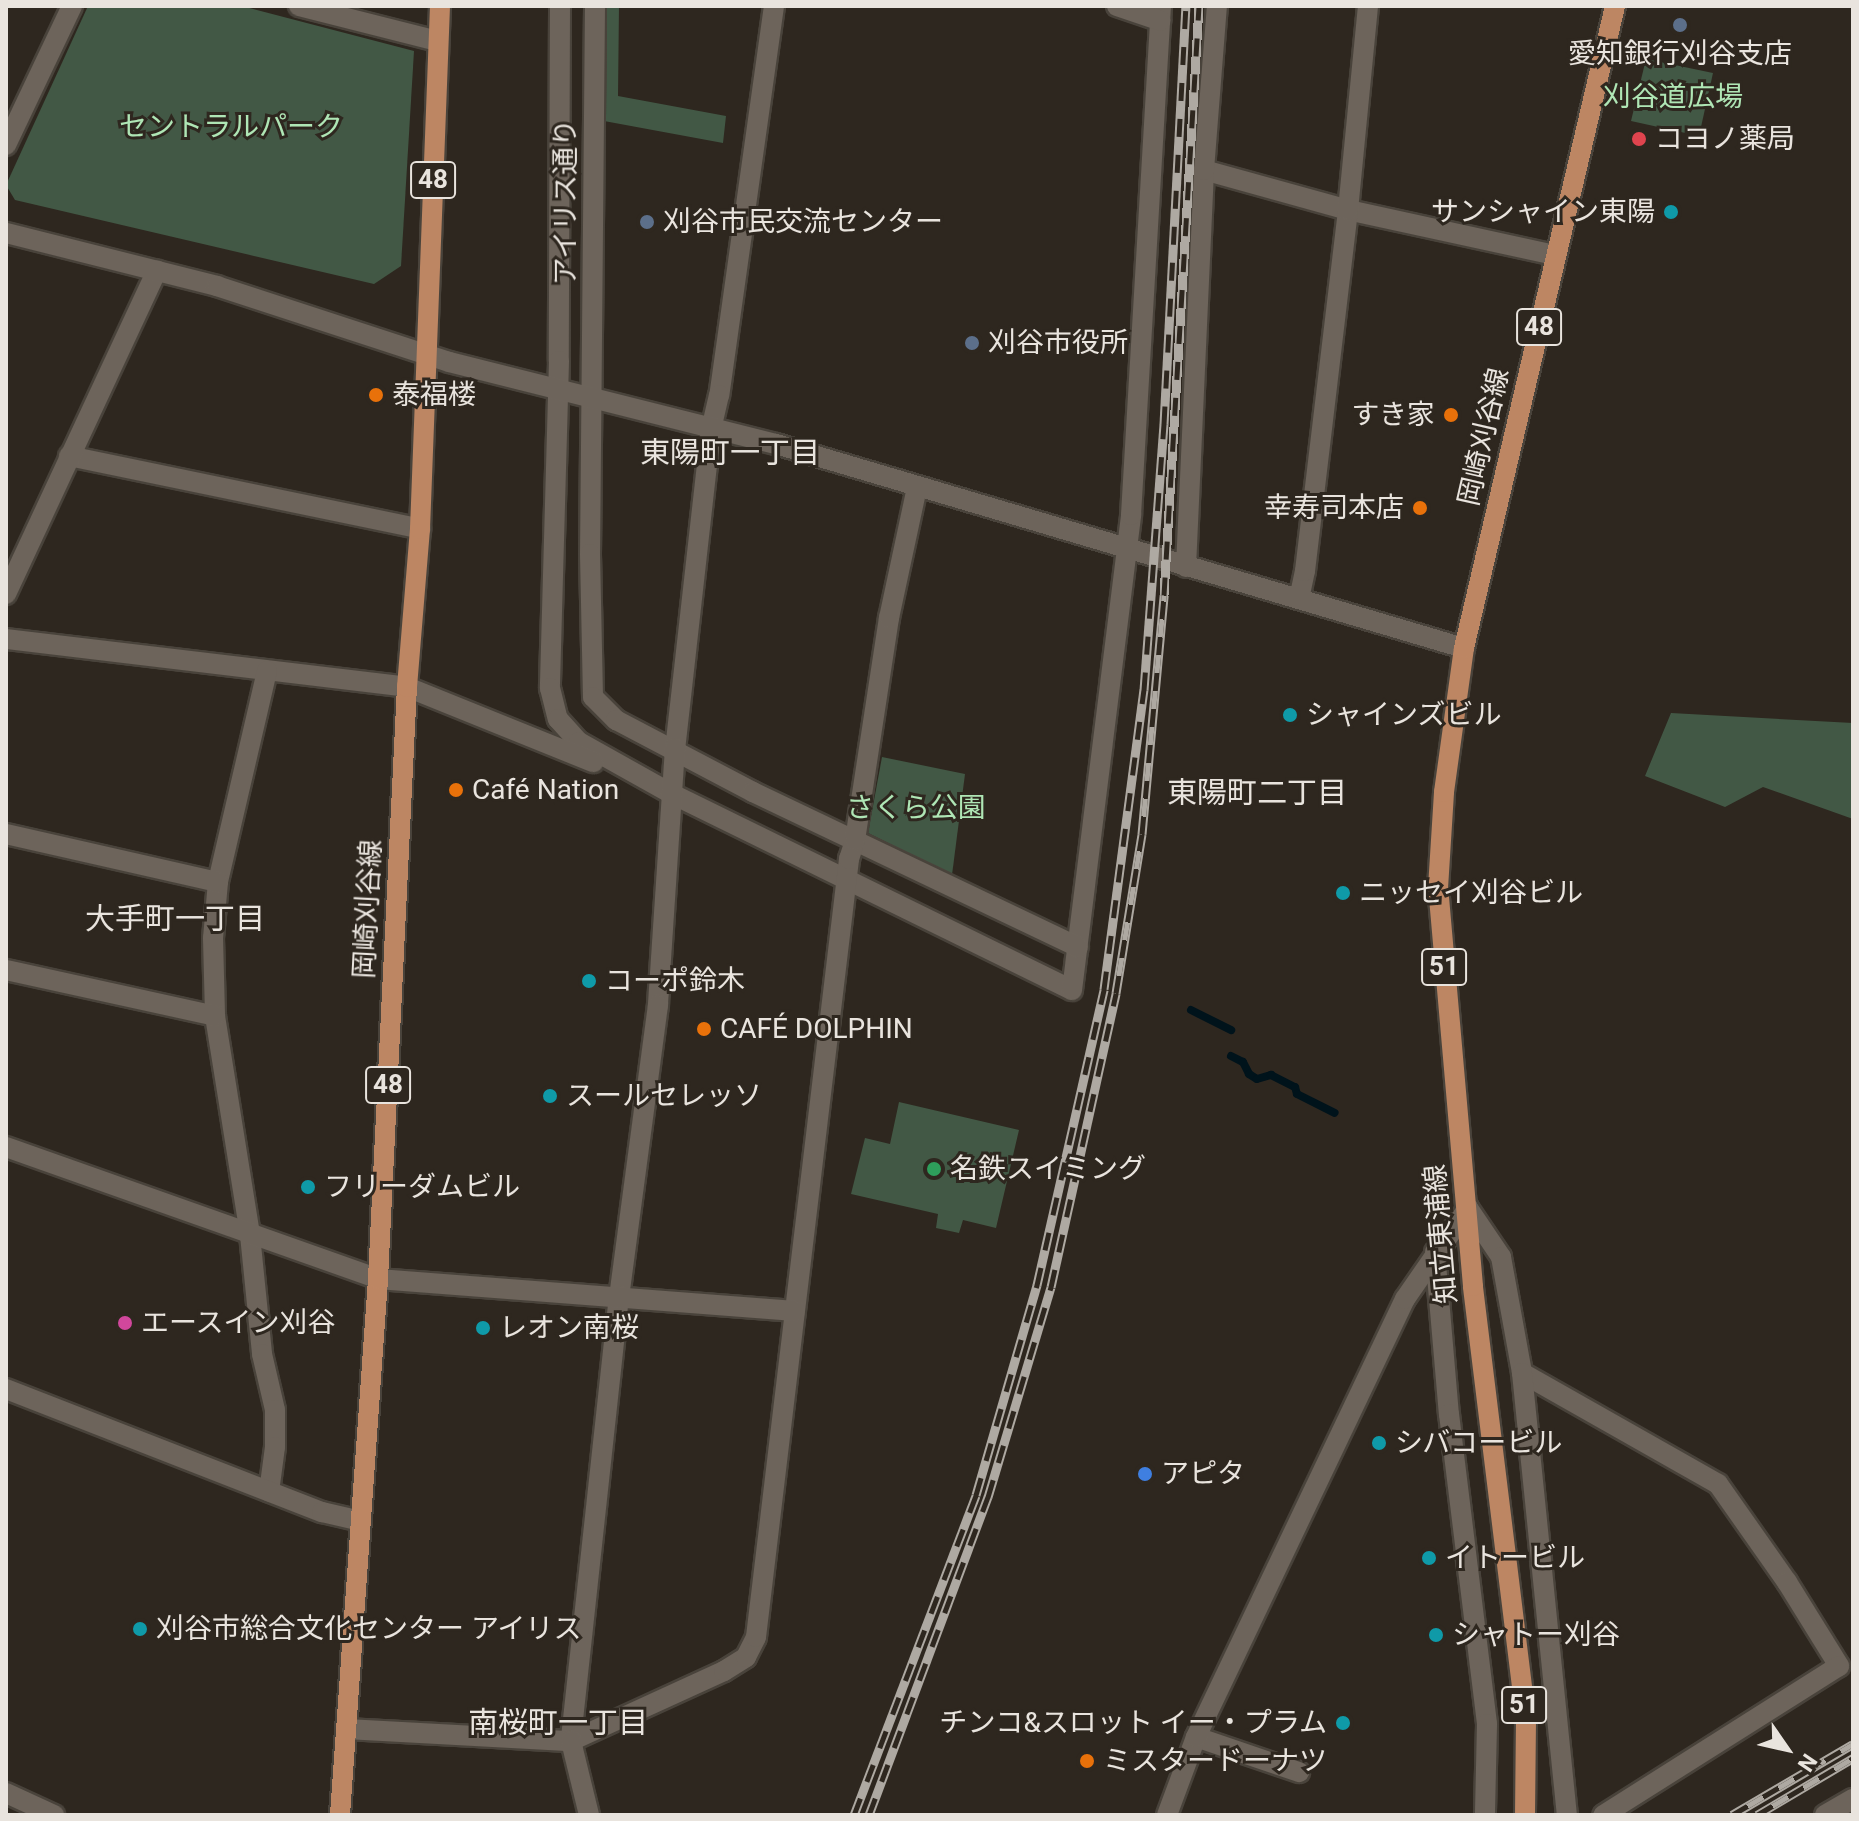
<!DOCTYPE html>
<meta charset="utf-8">
<style>
body{margin:0}
#map{position:relative;width:1859px;height:1821px;overflow:hidden;background:#2e271f;font-family:Roboto,"Noto Sans JP",sans-serif}
div>[style]{position:absolute}
.green>*{inset:0;background:#425845}
.stream>*{height:8px;margin:-4px;padding:0 4px;transform-origin:4px;border-radius:4px;background:#00131b}
.roads{filter:drop-shadow(2px 0 #49433b) drop-shadow(-2px 0 #49433b) drop-shadow(0 2px #49433b) drop-shadow(0 -2px #49433b)}
.street>*{height:20px;margin:-10px;padding:0 10px;transform-origin:10px;border-radius:10px;background:#6d645b}
.secondary>*{height:20px;margin:-10px;padding:0 10px;transform-origin:10px;border-radius:10px;background:#6d645b}
.primary>*{height:20px;margin:-10px;padding:0 10px;transform-origin:10px;border-radius:10px;background:#bd8663}
.rail>*{height:9px;margin-top:-4.5px;transform-origin:0;background:repeating-linear-gradient(90deg,#2e271f 0 18px,#aea9a2 0 36px);box-sizing:border-box;border-block:2px solid #aea9a2}
.dots>*{width:22px;height:22px;translate:-50% -50%;box-sizing:border-box;border:4px solid #2e271f;border-radius:50%}
span{translate:-50% -50%;white-space:nowrap;text-align:center;line-height:1.15;-webkit-text-stroke:6px #2e271f;paint-order:stroke}
.shield-label span{padding:2px 6px;background:#2e271f;border:2px solid;border-radius:6px;-webkit-text-stroke-width:0}
.shield-label{font-size:26px;color:#e9e4de;font-weight:700}
.poi-label{font-size:28px;color:#e9e4de}
.left{translate:0 -50%;text-align:left}
.right{translate:-100% -50%;text-align:right}
.park-label{font-size:28px;color:#afe6b5}
.street-label{font-size:28px;color:#e9e4de}
.neighbourhood-label{font-size:30px;color:#e9e4de}
.frame{position:absolute;inset:0;border:8px solid #e9e4de;pointer-events:none}
.north{position:absolute;left:1747px;top:1709px;width:80px;height:80px;-webkit-text-stroke:6px #2e271f;paint-order:stroke;rotate:124deg;font-size:22px;font-weight:700;line-height:32px;text-align:center;color:#e9e4de}
.north::after{content:'';display:block;margin:auto;width:28px;height:36px;background:#e9e4de;clip-path:polygon(50% 0,100% 100%,50% 72%,0 100%)}
</style>
<div id="map">
<div class="green">
<i style="clip-path:polygon(88px 6px,242px 6px,414px 51px,401px 266px,374px 284px,15px 200px,6px 185px)"></i>
<i style="clip-path:polygon(605px 6px,619px 6px,618px 96px,726px 116px,723px 143px,604px 121px)"></i>
<i style="clip-path:polygon(1646px 59px,1713px 73px,1699px 136px,1631px 121px)"></i>
<i style="clip-path:polygon(1671px 713px,1853px 723px,1853px 819px,1763px 787px,1725px 807px,1645px 776px)"></i>
<i style="clip-path:polygon(882px 757px,965px 774px,952px 875px,868px 833px)"></i>
<i style="clip-path:polygon(899px 1102px,1019px 1130px,996px 1228px,963px 1220px,959px 1233px,936px 1228px,938px 1214px,851px 1194px,865px 1138px,890px 1144px)"></i>
</div>
<div class="stream">
<i style="left:1191px;top:1010px;width:45px;rotate:26.6deg"></i>
<i style="left:1231px;top:1056px;width:13px;rotate:27deg"></i>
<i style="left:1243px;top:1062px;width:13px;rotate:63deg"></i>
<i style="left:1249px;top:1074px;width:9px;rotate:32deg"></i>
<i style="left:1257px;top:1079px;width:15px;rotate:-16deg"></i>
<i style="left:1271px;top:1075px;width:27px;rotate:27deg"></i>
<i style="left:1295px;top:1087px;width:7px;rotate:74deg"></i>
<i style="left:1297px;top:1094px;width:42px;rotate:26.6deg"></i>
</div>
<div class="roads">
<div class="street">
<i style="left:299px;top:6px;width:142px;rotate:14.2deg"></i>
<i style="left:560px;top:6px;width:355px;rotate:90.2deg"></i>
<i style="left:559px;top:361px;width:327px;rotate:91.6deg"></i>
<i style="left:550px;top:688px;width:32px;rotate:76deg"></i>
<i style="left:558px;top:719px;width:31px;rotate:48deg"></i>
<i style="left:579px;top:742px;width:107px;rotate:29.2deg"></i>
<i style="left:672px;top:794px;width:445px;rotate:26.1deg"></i>
<i style="left:1072px;top:990px;width:479px;rotate:-82.9deg"></i>
<i style="left:1131px;top:515px;width:510px;rotate:-86.63deg"></i>
<i style="left:595px;top:6px;width:548px;rotate:90.52deg"></i>
<i style="left:590px;top:554px;width:143px;rotate:88.8deg"></i>
<i style="left:593px;top:697px;width:33px;rotate:45deg"></i>
<i style="left:616px;top:720px;width:155px;rotate:27.7deg"></i>
<i style="left:753px;top:792px;width:360px;rotate:25.5deg"></i>
<i style="left:774px;top:6px;width:393px;rotate:98deg"></i>
<i style="left:719px;top:395px;width:35px;rotate:103deg"></i>
<i style="left:711px;top:429px;width:321px;rotate:96.4deg"></i>
<i style="left:675px;top:748px;width:258px;rotate:93.8deg"></i>
<i style="left:658px;top:1005px;width:294px;rotate:97.6deg"></i>
<i style="left:619px;top:1296px;width:448px;rotate:96.2deg"></i>
<i style="left:571px;top:1741px;width:168px;rotate:-24.6deg"></i>
<i style="left:724px;top:1671px;width:26px;rotate:-32deg"></i>
<i style="left:746px;top:1657px;width:22px;rotate:-63deg"></i>
<i style="left:756px;top:1637px;width:784px;rotate:-83.18deg"></i>
<i style="left:849px;top:859px;width:20px;rotate:-72deg"></i>
<i style="left:855px;top:840px;width:225px;rotate:-81.3deg"></i>
<i style="left:889px;top:618px;width:134px;rotate:-77.9deg"></i>
<i style="left:1117px;top:6px;width:46px;rotate:18.8deg"></i>
<i style="left:6px;top:145px;width:154px;rotate:-64.6deg"></i>
<i style="left:1204px;top:170px;width:149px;rotate:15.5deg"></i>
<i style="left:1348px;top:210px;width:212px;rotate:12.3deg"></i>
<i style="left:69px;top:456px;width:359px;rotate:11.7deg"></i>
<i style="left:1186px;top:567px;width:397px;rotate:-87.4deg"></i>
<i style="left:1204px;top:170px;width:165px;rotate:-85.5deg"></i>
<i style="left:6px;top:594px;width:357px;rotate:-65deg"></i>
<i style="left:1299px;top:599px;width:29px;rotate:-78deg"></i>
<i style="left:1305px;top:571px;width:364px;rotate:-83.2deg"></i>
<i style="left:1348px;top:210px;width:205px;rotate:-84.4deg"></i>
<i style="left:6px;top:639px;width:404px;rotate:6.8deg"></i>
<i style="left:407px;top:687px;width:201px;rotate:22deg"></i>
<i style="left:267px;top:671px;width:217px;rotate:103.1deg"></i>
<i style="left:218px;top:882px;width:56px;rotate:95.1deg"></i>
<i style="left:213px;top:938px;width:78px;rotate:88.5deg"></i>
<i style="left:215px;top:1016px;width:222px;rotate:80.9deg"></i>
<i style="left:250px;top:1235px;width:120px;rotate:84.2deg"></i>
<i style="left:262px;top:1354px;width:57px;rotate:76.9deg"></i>
<i style="left:275px;top:1410px;width:37px;rotate:90deg"></i>
<i style="left:275px;top:1447px;width:45px;rotate:97.6deg"></i>
<i style="left:6px;top:834px;width:217px;rotate:12.8deg"></i>
<i style="left:6px;top:970px;width:214px;rotate:12.4deg"></i>
<i style="left:6px;top:1147px;width:395px;rotate:19.5deg"></i>
<i style="left:378px;top:1279px;width:418px;rotate:4.4deg"></i>
<i style="left:1435px;top:1252px;width:163px;rotate:85.1deg"></i>
<i style="left:1449px;top:1414px;width:312px;rotate:83deg"></i>
<i style="left:1487px;top:1724px;width:91px;rotate:91.3deg"></i>
<i style="left:1522px;top:1373px;width:225px;rotate:29.5deg"></i>
<i style="left:1718px;top:1484px;width:120px;rotate:54.9deg"></i>
<i style="left:1787px;top:1582px;width:99px;rotate:58.2deg"></i>
<i style="left:1839px;top:1666px;width:279px;rotate:147.7deg"></i>
<i style="left:6px;top:1389px;width:339px;rotate:21.3deg"></i>
<i style="left:322px;top:1512px;width:40px;rotate:13deg"></i>
<i style="left:347px;top:1729px;width:224px;rotate:3.1deg"></i>
<i style="left:571px;top:1741px;width:76px;rotate:76.3deg"></i>
<i style="left:1196px;top:1737px;width:109px;rotate:18.8deg"></i>
<i style="left:6px;top:1793px;width:53px;rotate:24.6deg"></i>
<i style="left:1167px;top:1815px;width:83px;rotate:-69.6deg"></i>
<i style="left:1196px;top:1737px;width:485px;rotate:-64.5deg"></i>
<i style="left:1405px;top:1299px;width:111px;rotate:-55.3deg"></i>
<i style="left:1468px;top:1208px;width:59px;rotate:56deg"></i>
<i style="left:1501px;top:1257px;width:118px;rotate:79.7deg"></i>
<i style="left:1522px;top:1373px;width:444px;rotate:84.2deg"></i>
<i style="left:1825px;top:1815px;width:32px;rotate:-30deg"></i>
</div>
<div class="secondary">
<i style="left:6px;top:233px;width:218px;rotate:14.1deg"></i>
<i style="left:217px;top:286px;width:244px;rotate:18.1deg"></i>
<i style="left:449px;top:362px;width:337px;rotate:14.1deg"></i>
<i style="left:776px;top:444px;width:718px;rotate:16.52deg"></i>
</div>
<div class="primary">
<i style="left:340px;top:1815px;width:537px;rotate:-85.94deg"></i>
<i style="left:378px;top:1279px;width:593px;rotate:-87.2deg"></i>
<i style="left:407px;top:687px;width:159px;rotate:-85.3deg"></i>
<i style="left:420px;top:529px;width:523px;rotate:-87.81deg"></i>
<i style="left:1525px;top:1815px;width:96px;rotate:-89.4deg"></i>
<i style="left:1526px;top:1719px;width:436px;rotate:-97deg"></i>
<i style="left:1473px;top:1286px;width:400px;rotate:-95deg"></i>
<i style="left:1438px;top:888px;width:96px;rotate:-86.4deg"></i>
<i style="left:1444px;top:792px;width:145px;rotate:-82.1deg"></i>
<i style="left:1464px;top:648px;width:660px;rotate:-76.76deg"></i>
</div>
</div>
<div class="rail">
<i style="left:854px;top:1815px;width:342px;rotate:-69.1deg"></i>
<i style="left:976px;top:1495px;width:219px;rotate:-73.8deg"></i>
<i style="left:1037px;top:1285px;width:303px;rotate:-77.2deg"></i>
<i style="left:1104px;top:989px;width:302px;rotate:-82.4deg"></i>
<i style="left:1144px;top:690px;width:267px;rotate:-85.7deg"></i>
<i style="left:1164px;top:424px;width:419px;rotate:-87deg"></i>
<i style="left:869px;top:1815px;width:340px;rotate:-69.5deg"></i>
<i style="left:988px;top:1497px;width:219px;rotate:-73.3deg"></i>
<i style="left:1051px;top:1287px;width:301px;rotate:-77.5deg"></i>
<i style="left:1116px;top:993px;width:161px;rotate:-80.7deg"></i>
<i style="left:1142px;top:834px;width:240px;rotate:-84.7deg"></i>
<i style="left:1164px;top:595px;width:590px;rotate:-86.6deg"></i>
<i style="left:1732px;top:1815px;width:140px;rotate:-30.4deg"></i>
<i style="left:1757px;top:1815px;width:112px;rotate:-30.7deg"></i>
</div>
<div class="dots">
<i style="left:1680px;top:25px;background:#5c6f8a"></i>
<i style="left:1639px;top:139px;background:#e0444e"></i>
<i style="left:1671px;top:212px;background:#0f9aa8"></i>
<i style="left:647px;top:222px;background:#5c6f8a"></i>
<i style="left:972px;top:343px;background:#5c6f8a"></i>
<i style="left:376px;top:395px;background:#e8710a"></i>
<i style="left:1451px;top:415px;background:#e8710a"></i>
<i style="left:1420px;top:508px;background:#e8710a"></i>
<i style="left:1290px;top:715px;background:#0f9aa8"></i>
<i style="left:456px;top:790px;background:#e8710a"></i>
<i style="left:1343px;top:893px;background:#0f9aa8"></i>
<i style="left:589px;top:981px;background:#0f9aa8"></i>
<i style="left:704px;top:1029px;background:#e8710a"></i>
<i style="left:550px;top:1096px;background:#0f9aa8"></i>
<i style="left:934px;top:1169px;background:#2e9e5b"></i>
<i style="left:308px;top:1187px;background:#0f9aa8"></i>
<i style="left:125px;top:1323px;background:#d1479c"></i>
<i style="left:483px;top:1328px;background:#0f9aa8"></i>
<i style="left:1379px;top:1443px;background:#0f9aa8"></i>
<i style="left:1145px;top:1474px;background:#3f7fe0"></i>
<i style="left:1429px;top:1558px;background:#0f9aa8"></i>
<i style="left:140px;top:1629px;background:#0f9aa8"></i>
<i style="left:1436px;top:1635px;background:#0f9aa8"></i>
<i style="left:1343px;top:1723px;background:#0f9aa8"></i>
<i style="left:1087px;top:1761px;background:#e8710a"></i>
</div>
<div class="shield-label">
<span style="left:433px;top:180px">48</span>
<span style="left:1539px;top:327px">48</span>
<span style="left:1444px;top:967px">51</span>
<span style="left:388px;top:1085px">48</span>
<span style="left:1524px;top:1705px">51</span>
</div>
<div class="poi-label">
<span style="left:1680px;top:54px">愛知銀行刈谷支店</span>
<span class="left" style="left:1655px;top:139px">コヨノ薬局</span>
<span class="right" style="left:1655px;top:212px">サンシャイン東陽</span>
<span class="left" style="left:663px;top:222px">刈谷市民交流センター</span>
<span class="left" style="left:988px;top:343px">刈谷市役所</span>
<span class="left" style="left:392px;top:395px">泰福楼</span>
<span class="right" style="left:1435px;top:415px">すき家</span>
<span class="right" style="left:1404px;top:508px">幸寿司本店</span>
<span class="left" style="left:1306px;top:715px">シャインズビル</span>
<span class="left" style="left:472px;top:790px">Café Nation</span>
<span class="left" style="left:1359px;top:893px">ニッセイ刈谷ビル</span>
<span class="left" style="left:605px;top:981px">コーポ鈴木</span>
<span class="left" style="left:720px;top:1029px">CAFÉ DOLPHIN</span>
<span class="left" style="left:566px;top:1096px">スールセレッソ</span>
<span class="left" style="left:950px;top:1169px">名鉄スイミング</span>
<span class="left" style="left:324px;top:1187px">フリーダムビル</span>
<span class="left" style="left:141px;top:1323px">エースイン刈谷</span>
<span class="left" style="left:499px;top:1328px">レオン南桜</span>
<span class="left" style="left:1395px;top:1443px">シバコービル</span>
<span class="left" style="left:1161px;top:1474px">アピタ</span>
<span class="left" style="left:1445px;top:1558px">イトービル</span>
<span class="left" style="left:156px;top:1629px">刈谷市総合文化センター アイリス</span>
<span class="left" style="left:1452px;top:1635px">シャトー刈谷</span>
<span class="right" style="left:1327px;top:1723px">チンコ&amp;スロット イー・プラム</span>
<span class="left" style="left:1103px;top:1761px">ミスタードーナツ</span>
</div>
<div class="park-label">
<span style="left:1673px;top:97px">刈谷道広場</span>
<span style="left:231px;top:127px">セントラルパーク</span>
<span style="left:916px;top:808px">さくら公園</span>
</div>
<div class="street-label">
<span style="left:566px;top:202px;rotate:-90deg">アイリス通り</span>
<span style="left:1484px;top:437px;rotate:-77deg">岡崎刈谷線</span>
<span style="left:368px;top:909px;rotate:-87deg">岡崎刈谷線</span>
<span style="left:1441px;top:1234px;rotate:-95deg">知立東浦線</span>
</div>
<div class="neighbourhood-label">
<span style="left:730px;top:453px">東陽町一丁目</span>
<span style="left:1257px;top:793px">東陽町二丁目</span>
<span style="left:175px;top:919px">大手町一丁目</span>
<span style="left:558px;top:1723px">南桜町一丁目</span>
</div>
<div class="frame"></div>
<div class="north">N</div>
</div>
